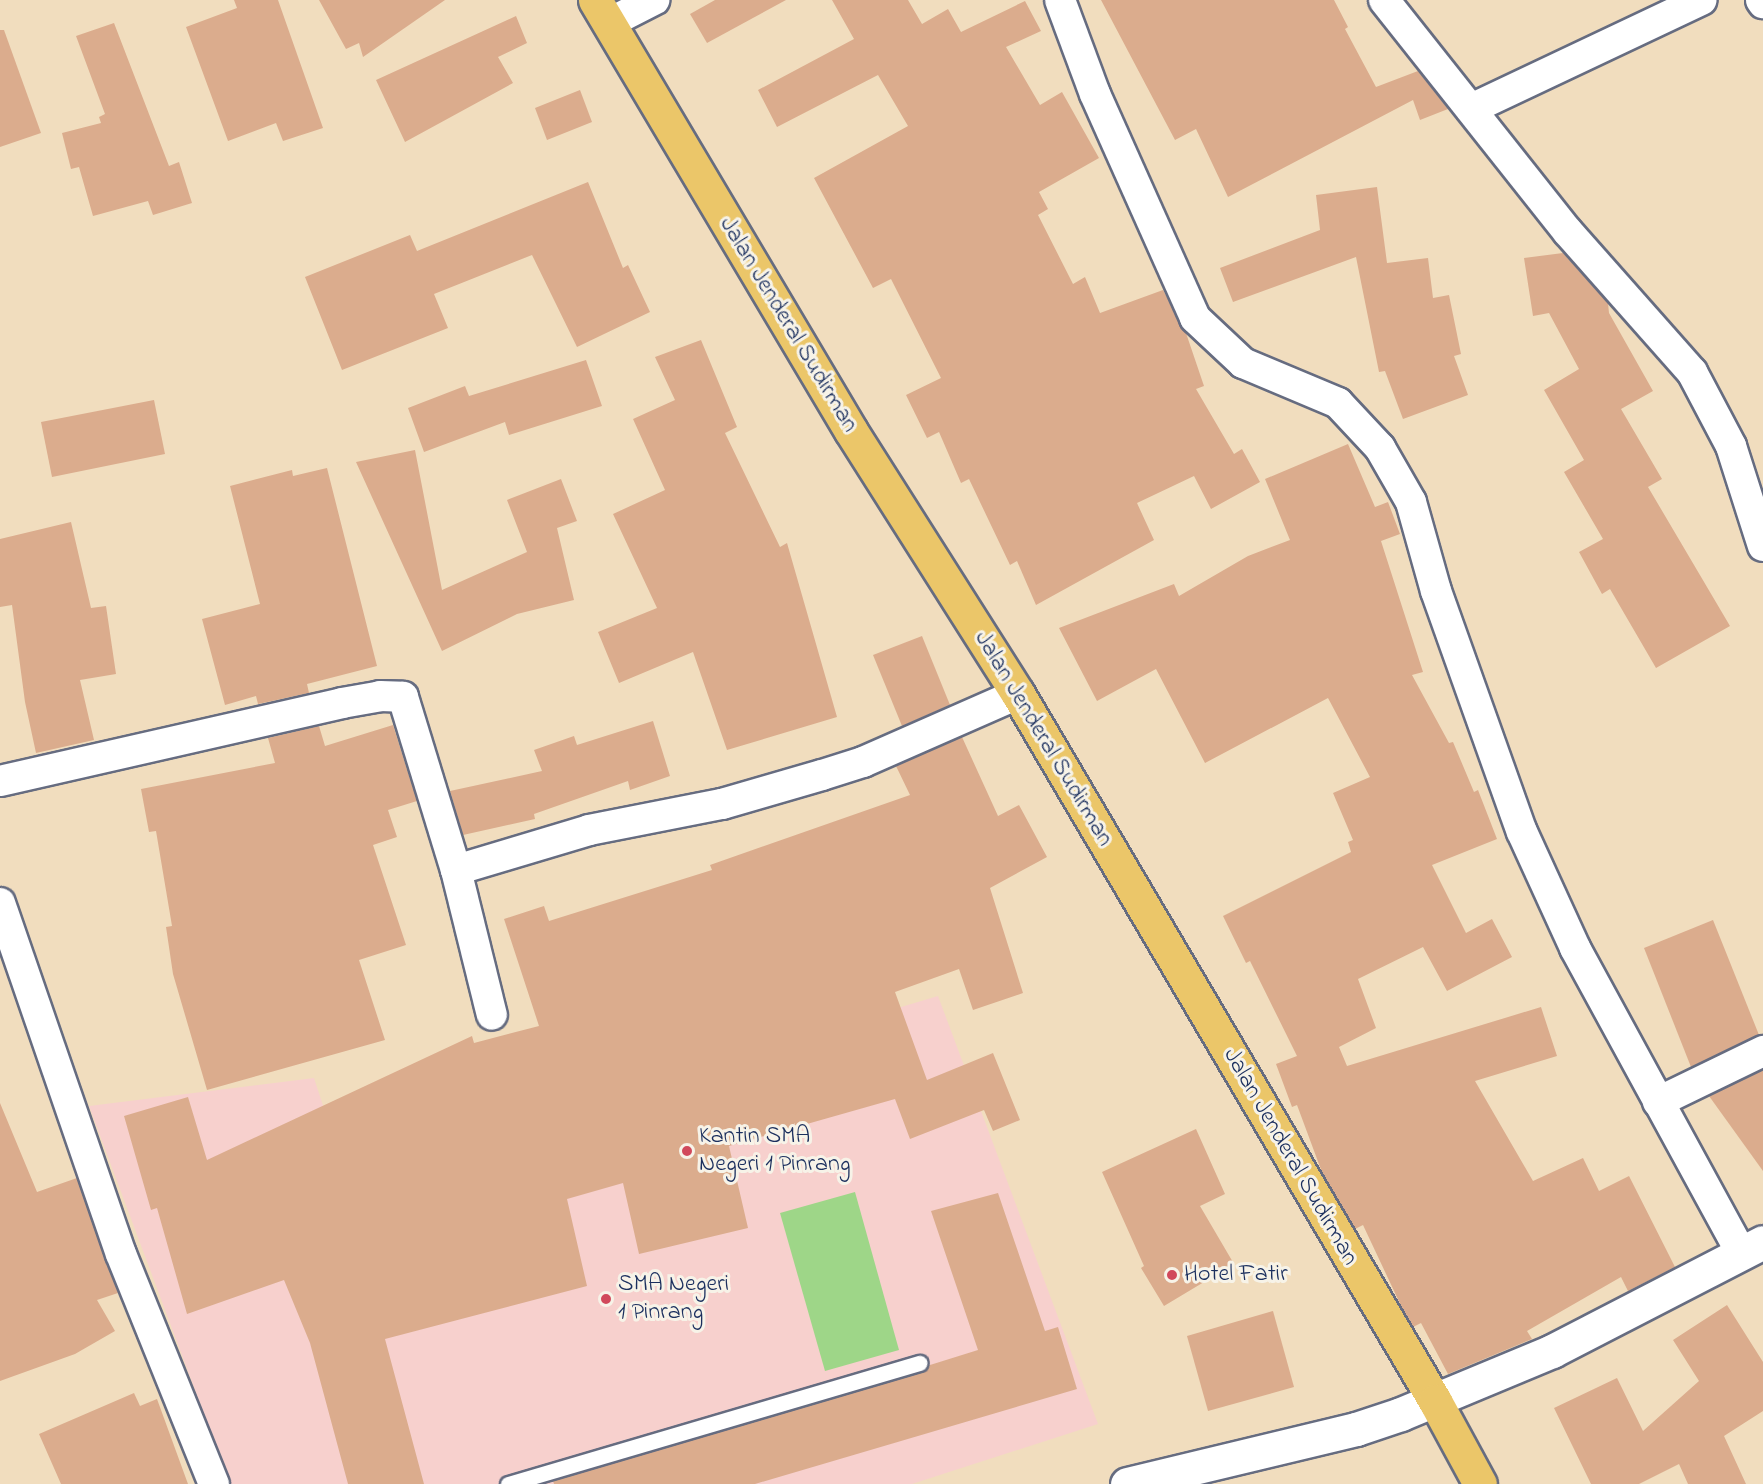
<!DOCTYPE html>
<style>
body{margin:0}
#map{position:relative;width:1763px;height:1484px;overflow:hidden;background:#f1ddbe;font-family:"Indie Flower",sans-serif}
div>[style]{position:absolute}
.built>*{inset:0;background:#f7d0cd}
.green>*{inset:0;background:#9ed688}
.building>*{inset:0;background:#dbac8d}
.roads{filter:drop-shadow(2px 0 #666c80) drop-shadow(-2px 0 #666c80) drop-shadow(0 2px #666c80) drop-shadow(0 -2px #666c80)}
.service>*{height:15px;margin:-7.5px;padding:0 7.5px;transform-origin:7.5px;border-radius:7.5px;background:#fff}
.minor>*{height:30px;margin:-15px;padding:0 15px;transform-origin:15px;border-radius:15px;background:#fff}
.tertiary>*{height:33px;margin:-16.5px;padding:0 16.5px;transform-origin:16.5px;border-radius:16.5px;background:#fff}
.trunk>*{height:33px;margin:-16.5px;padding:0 16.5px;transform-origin:16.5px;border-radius:16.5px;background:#ebc669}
.dots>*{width:16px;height:16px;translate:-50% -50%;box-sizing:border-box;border:3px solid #f7f3e8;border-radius:50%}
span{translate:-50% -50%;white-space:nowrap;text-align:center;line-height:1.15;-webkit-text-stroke:6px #f7f3e8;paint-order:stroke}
.street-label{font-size:24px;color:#1b2f5e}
.poi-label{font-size:24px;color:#1b2f5e}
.left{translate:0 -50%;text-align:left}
</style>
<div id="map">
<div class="built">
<i style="clip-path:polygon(938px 996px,1098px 1424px,912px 1484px,230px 1484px,89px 1106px,314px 1078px,345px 1173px)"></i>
</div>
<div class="green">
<i style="clip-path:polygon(855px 1192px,899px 1350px,825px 1371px,780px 1213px)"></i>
</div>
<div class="building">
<i style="clip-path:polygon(234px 0,278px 0,323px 128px,283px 141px,276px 123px,228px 141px,186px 27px,237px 8px)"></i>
<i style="clip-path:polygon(319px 0,445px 0,363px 57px,359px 43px,346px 49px)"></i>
<i style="clip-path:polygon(715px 0,786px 0,707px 43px,690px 14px)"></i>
<i style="clip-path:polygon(832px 0,908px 0,922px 24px,948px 9px,961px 32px,1025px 1px,1041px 31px,1006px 47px,1040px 105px,1062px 92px,1099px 158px,1039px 192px,1048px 209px,1038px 215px,1073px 284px,1085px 277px,1100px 313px,1163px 290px,1186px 333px,1204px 386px,1196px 389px,1234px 454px,1242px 449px,1260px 482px,1211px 509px,1194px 476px,1137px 503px,1154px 540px,1036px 605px,1017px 561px,1010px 565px,969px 479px,961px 483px,939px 432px,927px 438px,906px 395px,941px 378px,891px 279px,873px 288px,814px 178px,908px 126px,878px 75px,777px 127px,758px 90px,854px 39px)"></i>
<i style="clip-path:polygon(1101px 0,1334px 0,1348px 27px,1345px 29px,1376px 87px,1418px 71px,1448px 109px,1420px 120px,1413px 100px,1228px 197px,1196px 129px,1175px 140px)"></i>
<i style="clip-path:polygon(516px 16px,527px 43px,498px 57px,513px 83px,405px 142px,376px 80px)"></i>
<i style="clip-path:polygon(114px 23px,169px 166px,179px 162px,192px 203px,153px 215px,148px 201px,93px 216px,79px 167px,71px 169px,62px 133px,101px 123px,99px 117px,105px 114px,76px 36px)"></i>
<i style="clip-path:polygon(0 30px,4px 30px,41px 133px,0 147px)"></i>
<i style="clip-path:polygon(580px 90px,592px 122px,547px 140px,535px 108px)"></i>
<i style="clip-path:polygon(588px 182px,623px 268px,628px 265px,650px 312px,577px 347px,532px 255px,434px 294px,448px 328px,342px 370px,305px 277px,410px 235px,417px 251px)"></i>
<i style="clip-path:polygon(1377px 187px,1387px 263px,1428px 258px,1433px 298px,1449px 295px,1461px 354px,1454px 356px,1468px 395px,1403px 419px,1385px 371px,1379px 372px,1356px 257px,1233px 302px,1220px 268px,1320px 230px,1316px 195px)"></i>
<i style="clip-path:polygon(1563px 253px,1608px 303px,1609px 313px,1653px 391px,1621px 409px,1662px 479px,1648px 487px,1730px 626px,1656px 668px,1610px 589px,1602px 594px,1579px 552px,1603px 539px,1564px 472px,1584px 460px,1544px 390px,1579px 369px,1549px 313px,1533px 316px,1524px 258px)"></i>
<i style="clip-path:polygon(701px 340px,737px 427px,725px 433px,780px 547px,787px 543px,837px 717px,727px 750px,693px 652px,619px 683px,598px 632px,657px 608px,613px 514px,665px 490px,633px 419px,675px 400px,655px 357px)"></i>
<i style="clip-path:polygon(586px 360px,602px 406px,509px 435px,505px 422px,424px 452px,408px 408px,465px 386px,469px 396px)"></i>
<i style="clip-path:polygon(154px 400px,165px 454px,52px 477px,41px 422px)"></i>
<i style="clip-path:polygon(1348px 444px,1375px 507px,1388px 502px,1400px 534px,1381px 541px,1423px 672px,1412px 675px,1449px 743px,1453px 742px,1474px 792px,1478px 790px,1497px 839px,1432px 865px,1466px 933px,1492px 919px,1512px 957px,1447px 991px,1423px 947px,1358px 979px,1376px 1028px,1339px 1047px,1347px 1066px,1541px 1007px,1557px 1056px,1475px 1081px,1533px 1181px,1583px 1158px,1599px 1191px,1629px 1176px,1675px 1267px,1628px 1291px,1621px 1277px,1527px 1331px,1532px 1339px,1448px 1374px,1421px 1323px,1413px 1327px,1403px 1310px,1363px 1225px,1355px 1229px,1323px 1175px,1297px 1105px,1292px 1107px,1276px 1064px,1297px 1056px,1250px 961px,1246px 963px,1223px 916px,1351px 852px,1348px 842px,1353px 840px,1333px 793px,1370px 777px,1328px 698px,1205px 763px,1156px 669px,1097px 701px,1059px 628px,1174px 584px,1179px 596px,1248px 556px,1290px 540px,1265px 479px)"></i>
<i style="clip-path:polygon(415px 450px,442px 590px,527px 552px,507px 500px,561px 479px,577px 521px,557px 528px,574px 600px,517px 614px,442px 651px,356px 462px)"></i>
<i style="clip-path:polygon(327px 468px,377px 666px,307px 684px,309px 693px,258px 704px,256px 696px,225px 705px,202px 619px,260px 604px,230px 486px,292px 470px,293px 476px)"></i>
<i style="clip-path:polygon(71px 522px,91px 608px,106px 606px,116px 674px,80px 680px,94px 740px,36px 753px,25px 702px,12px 605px,0 607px,0 539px)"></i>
<i style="clip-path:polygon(922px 636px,950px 705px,902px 726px,873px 655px)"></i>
<i style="clip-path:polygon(653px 721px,670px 776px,630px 790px,628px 781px,534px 814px,535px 819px,463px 835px,450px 791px,542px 771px,534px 750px,574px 736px,577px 745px)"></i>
<i style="clip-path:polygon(393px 725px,417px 801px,388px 810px,397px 837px,373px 845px,406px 945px,359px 960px,385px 1040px,207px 1090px,173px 974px,166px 927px,172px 926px,156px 831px,149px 832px,141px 789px,275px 763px,268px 738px,319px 726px,325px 746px)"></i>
<i style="clip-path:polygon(962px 737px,998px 816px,1019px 805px,1047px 857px,990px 888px,1023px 993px,973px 1010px,959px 969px,895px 992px,927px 1080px,993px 1053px,1020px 1120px,993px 1131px,984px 1110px,910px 1139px,895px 1099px,729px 1146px,748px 1228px,639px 1254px,623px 1183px,567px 1199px,587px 1286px,385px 1339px,424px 1484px,348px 1484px,310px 1343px,284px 1280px,187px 1314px,157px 1208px,151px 1210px,124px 1116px,188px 1097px,207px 1160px,472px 1036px,474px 1043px,539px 1026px,504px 919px,544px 906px,549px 921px,712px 870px,710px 865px,910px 795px,896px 766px)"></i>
<i style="clip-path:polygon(1713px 920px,1759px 1035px,1691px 1067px,1644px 948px)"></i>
<i style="clip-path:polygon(1763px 1070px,1763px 1171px,1709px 1096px)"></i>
<i style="clip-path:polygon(0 1103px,37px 1192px,77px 1178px,118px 1293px,97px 1300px,115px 1331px,75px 1354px,0 1381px)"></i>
<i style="clip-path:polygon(1196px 1129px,1225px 1194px,1200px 1206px,1234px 1264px,1164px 1306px,1141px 1268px,1144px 1266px,1102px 1172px)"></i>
<i style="clip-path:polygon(998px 1193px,1045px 1331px,1058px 1327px,1077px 1389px,755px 1484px,554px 1484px,553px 1481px,923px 1372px,930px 1365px,978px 1350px,931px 1211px)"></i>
<i style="clip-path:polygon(1727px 1305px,1763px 1362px,1763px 1411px,1724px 1436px,1746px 1484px,1688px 1484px,1679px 1464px,1639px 1484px,1591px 1484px,1554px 1408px,1617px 1378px,1643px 1431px,1699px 1381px,1673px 1340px)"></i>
<i style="clip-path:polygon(1273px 1311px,1294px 1387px,1208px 1411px,1187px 1336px)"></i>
<i style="clip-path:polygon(134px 1393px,140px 1406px,157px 1399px,188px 1484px,61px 1484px,39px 1434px)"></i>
</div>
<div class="roads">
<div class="service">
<i style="left:508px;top:1484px;width:429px;rotate:-16.4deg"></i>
</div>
<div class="minor">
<i style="left:1060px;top:0;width:100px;rotate:69.6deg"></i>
<i style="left:1095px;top:94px;width:245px;rotate:65.9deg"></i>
<i style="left:1195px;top:318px;width:66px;rotate:43.2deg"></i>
<i style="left:1243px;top:363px;width:103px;rotate:22.8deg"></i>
<i style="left:1338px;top:403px;width:62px;rotate:47deg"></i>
<i style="left:1380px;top:448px;width:62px;rotate:60.1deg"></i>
<i style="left:1411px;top:502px;width:92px;rotate:74.3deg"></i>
<i style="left:1436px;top:591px;width:256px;rotate:70.4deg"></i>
<i style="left:1522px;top:832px;width:128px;rotate:65.4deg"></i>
<i style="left:1575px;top:948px;width:345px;rotate:61.4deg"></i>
<i style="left:1384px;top:0;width:296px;rotate:51.6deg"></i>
<i style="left:1568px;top:232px;width:187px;rotate:48.5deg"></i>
<i style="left:1692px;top:372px;width:84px;rotate:62.2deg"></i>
<i style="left:1731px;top:446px;width:105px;rotate:72.3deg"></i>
<i style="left:1761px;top:0;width:4px;rotate:56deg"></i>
<i style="left:609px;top:23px;width:51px;rotate:-27.1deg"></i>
<i style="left:1471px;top:109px;width:255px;rotate:-25.3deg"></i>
<i style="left:0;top:781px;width:351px;rotate:-12.8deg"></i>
<i style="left:342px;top:703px;width:39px;rotate:-10deg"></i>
<i style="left:380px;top:696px;width:23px;rotate:2deg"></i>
<i style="left:403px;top:697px;width:181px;rotate:73deg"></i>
<i style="left:456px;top:870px;width:149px;rotate:76.1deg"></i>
<i style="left:456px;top:870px;width:139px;rotate:-16.7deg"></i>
<i style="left:589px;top:830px;width:136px;rotate:-11.1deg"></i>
<i style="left:722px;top:804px;width:104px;rotate:-16.2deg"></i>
<i style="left:822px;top:775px;width:43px;rotate:-17.6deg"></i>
<i style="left:863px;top:762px;width:169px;rotate:-23.7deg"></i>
<i style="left:0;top:903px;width:371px;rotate:71deg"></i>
<i style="left:121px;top:1254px;width:248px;rotate:68deg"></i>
<i style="left:1658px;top:1102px;width:117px;rotate:-25.9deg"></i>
</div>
<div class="tertiary">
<i style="left:1127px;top:1484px;width:236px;rotate:-13.5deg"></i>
<i style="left:1356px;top:1429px;width:47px;rotate:-18.4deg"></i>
<i style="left:1401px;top:1414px;width:164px;rotate:-22.6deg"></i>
<i style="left:1552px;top:1351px;width:237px;rotate:-27.3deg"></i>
</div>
<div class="trunk">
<i style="left:595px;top:0;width:501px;rotate:59.29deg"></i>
<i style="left:851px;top:431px;width:312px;rotate:57.6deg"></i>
<i style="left:1018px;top:694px;width:821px;rotate:59.47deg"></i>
<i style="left:1435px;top:1401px;width:94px;rotate:61.5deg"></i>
</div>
</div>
<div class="dots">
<i style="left:687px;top:1151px;background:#d1495b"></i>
<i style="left:1172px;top:1275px;background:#d1495b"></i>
<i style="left:606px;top:1299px;background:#d1495b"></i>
</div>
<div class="street-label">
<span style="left:788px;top:325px;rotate:59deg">Jalan Jenderal Sudirman</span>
<span style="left:1043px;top:739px;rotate:59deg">Jalan Jenderal Sudirman</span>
<span style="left:1290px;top:1157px;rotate:60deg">Jalan Jenderal Sudirman</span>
</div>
<div class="poi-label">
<span class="left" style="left:699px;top:1151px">Kantin SMA<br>Negeri 1 Pinrang</span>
<span class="left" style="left:1184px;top:1275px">Hotel Fatir</span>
<span class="left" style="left:618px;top:1299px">SMA Negeri<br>1 Pinrang</span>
</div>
</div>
